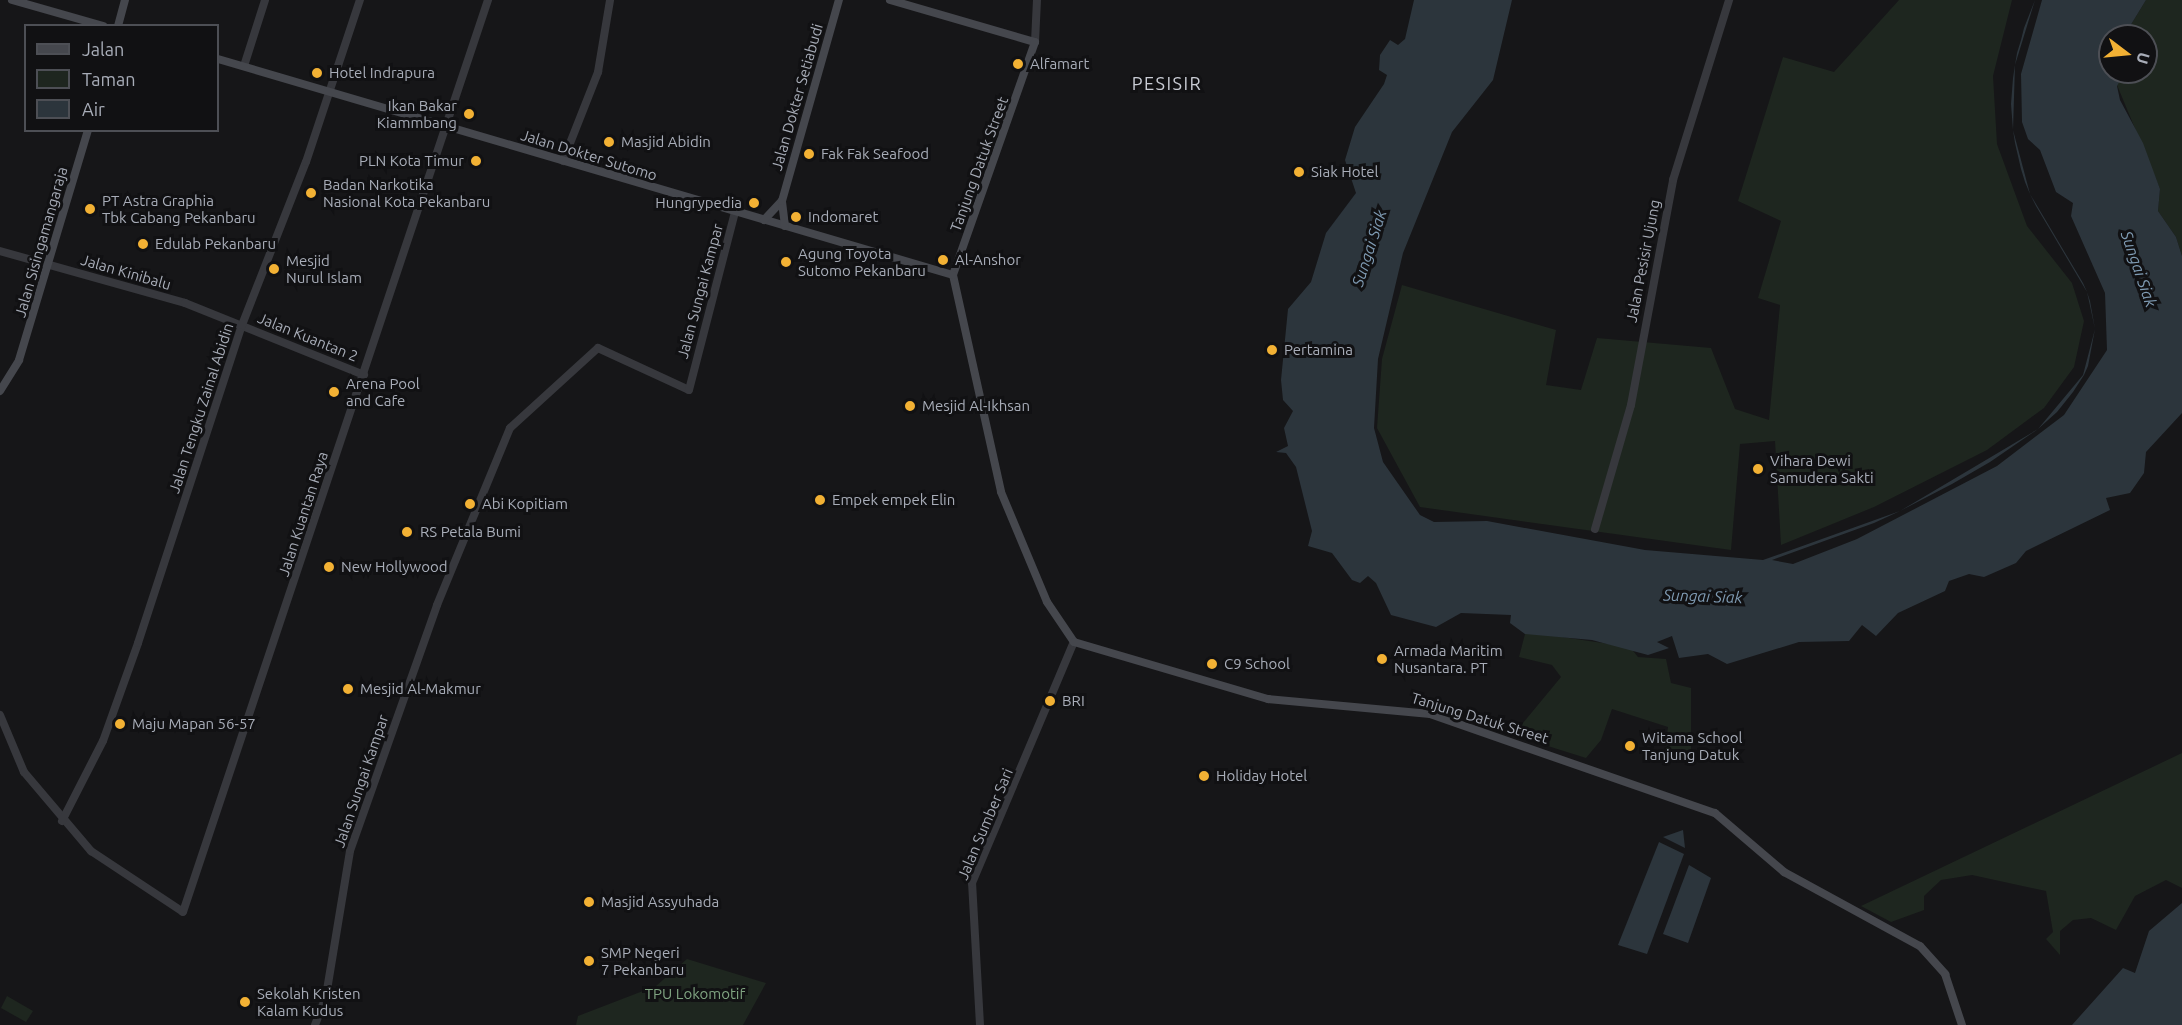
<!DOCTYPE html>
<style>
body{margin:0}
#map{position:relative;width:2182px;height:1025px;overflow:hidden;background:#161618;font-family:Ubuntu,sans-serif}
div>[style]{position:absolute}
.green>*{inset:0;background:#1e261f}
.water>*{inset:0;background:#2c353c}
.tertiary>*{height:8px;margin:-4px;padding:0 4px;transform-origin:4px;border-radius:4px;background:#37383d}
.secondary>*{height:8px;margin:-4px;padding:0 4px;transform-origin:4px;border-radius:4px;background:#45474d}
.dots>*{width:16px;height:16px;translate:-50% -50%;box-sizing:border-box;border:3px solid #111113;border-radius:50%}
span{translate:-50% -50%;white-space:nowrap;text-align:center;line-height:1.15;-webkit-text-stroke:6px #111113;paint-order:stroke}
.poi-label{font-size:15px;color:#a8adb8}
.left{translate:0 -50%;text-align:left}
.right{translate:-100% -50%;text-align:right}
.street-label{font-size:15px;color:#a8adb8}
.park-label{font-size:15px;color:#7fa381}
.water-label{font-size:16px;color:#7f9bb3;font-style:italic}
.quarter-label{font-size:18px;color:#c9ccd4;letter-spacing:1.5px}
.legend{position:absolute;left:24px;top:24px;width:195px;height:108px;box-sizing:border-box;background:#111113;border:2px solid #4d4f55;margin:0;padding:8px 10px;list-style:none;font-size:18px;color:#a8adb8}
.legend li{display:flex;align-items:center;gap:12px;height:30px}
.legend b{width:30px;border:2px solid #4d4f55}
.north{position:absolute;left:2098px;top:24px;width:60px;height:60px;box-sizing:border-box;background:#111113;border:2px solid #4d4f55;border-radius:50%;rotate:106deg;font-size:16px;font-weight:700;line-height:24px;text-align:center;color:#a8adb8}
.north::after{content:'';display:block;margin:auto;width:21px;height:27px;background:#f2b134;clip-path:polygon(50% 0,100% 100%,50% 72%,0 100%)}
</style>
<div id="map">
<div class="green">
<i style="clip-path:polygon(1899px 0,2012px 0,1993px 76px,1997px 144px,2027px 226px,2072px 283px,2084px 321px,2074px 367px,2044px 408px,1987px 450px,1874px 507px,1781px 545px,1775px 441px,1740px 444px,1731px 550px,1420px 507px,1377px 428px,1382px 359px,1402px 285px,1556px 330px,1546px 385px,1581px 390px,1597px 338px,1711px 348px,1735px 409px,1769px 420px,1780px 305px,1758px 298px,1781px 221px,1738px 201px,1783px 57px,1834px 72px)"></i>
<i style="clip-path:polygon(2146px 0,2182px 0,2182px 256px,2176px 237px,2158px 211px,2160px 189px,2117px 85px,2125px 72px,2146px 72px,2146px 36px,2124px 36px)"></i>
<i style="clip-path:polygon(1535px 633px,1630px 647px,1638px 657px,1666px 659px,1671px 683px,1691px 688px,1691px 757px,1665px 751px,1668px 727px,1612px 709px,1601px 740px,1586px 758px,1513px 735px,1561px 677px,1552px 665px,1519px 657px,1525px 634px)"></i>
<i style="clip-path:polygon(2182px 753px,2182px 888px,2166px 880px,2135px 896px,2116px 930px,2091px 918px,2073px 920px,2060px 931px,2060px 955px,2046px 939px,2053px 932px,2046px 891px,1972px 875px,1941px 880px,1924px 896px,1924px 910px,1891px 922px,1861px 906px)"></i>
<i style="clip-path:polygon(687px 959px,766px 983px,743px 1025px,576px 1025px,578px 1016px,656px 986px)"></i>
<i style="clip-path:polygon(7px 996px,33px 1011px,26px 1022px,1px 1008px)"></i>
</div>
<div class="water">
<i style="clip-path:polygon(1414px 0,1512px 0,1493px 80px,1452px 132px,1403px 253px,1378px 359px,1374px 428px,1383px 462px,1420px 515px,1434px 522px,1487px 521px,1645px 550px,1763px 560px,1900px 511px,2038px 429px,2083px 375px,2095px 329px,2087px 292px,2036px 206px,2030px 194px,2025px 182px,2021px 169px,2015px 143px,2013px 130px,2011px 104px,2013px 78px,2015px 65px,2017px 53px,2021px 40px,2024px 28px,2035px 0,2015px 65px,2013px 130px,2030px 194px,2083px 283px,2087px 292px,2090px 301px,2095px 329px,2088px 366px,2084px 375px,2073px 392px,2057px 412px,2038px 429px,1990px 462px,1952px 484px,1900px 511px,1874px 523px,1772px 560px,1793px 564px,1857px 539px,1997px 466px,2064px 415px,2107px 350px,2105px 293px,2071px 216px,2073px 203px,2056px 192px,2040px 150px,2028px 139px,2022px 122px,2021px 74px,2042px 0,2146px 0,2124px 36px,2110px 36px,2110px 72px,2125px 72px,2117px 86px,2120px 100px,2143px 143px,2160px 189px,2158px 211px,2176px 237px,2182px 256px,2182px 413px,2146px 452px,2144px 473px,2130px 493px,2106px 498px,2110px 510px,2026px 551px,2016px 563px,1984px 577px,1969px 574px,1949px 581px,1945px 591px,1898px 613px,1876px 636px,1862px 625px,1849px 641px,1799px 642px,1727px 664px,1708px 654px,1679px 658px,1672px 636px,1657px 642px,1669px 648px,1648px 655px,1592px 640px,1525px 634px,1510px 623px,1511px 615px,1461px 613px,1436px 627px,1391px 615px,1376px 583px,1368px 576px,1360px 583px,1352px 580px,1332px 553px,1308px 546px,1312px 531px,1296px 467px,1286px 453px,1276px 452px,1288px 446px,1284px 428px,1293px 411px,1283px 400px,1281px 380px,1288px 309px,1311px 282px,1326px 233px,1356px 193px,1345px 160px,1355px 127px,1384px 84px,1387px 75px,1379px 70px,1380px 55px,1390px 40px,1398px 45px,1405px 39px)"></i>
<i style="clip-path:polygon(1683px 830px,1685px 848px,1663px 837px)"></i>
<i style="clip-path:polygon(1659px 842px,1684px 854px,1647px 954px,1618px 945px)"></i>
<i style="clip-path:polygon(1689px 865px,1711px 878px,1688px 943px,1663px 934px)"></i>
<i style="clip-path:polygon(2182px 903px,2182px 1025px,2072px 1025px,2123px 968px,2135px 973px,2149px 931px)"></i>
</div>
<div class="tertiary">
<i style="left:1035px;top:42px;width:42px;rotate:-87.3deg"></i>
<i style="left:244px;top:66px;width:69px;rotate:-72.3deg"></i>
<i style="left:563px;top:161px;width:96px;rotate:-68.5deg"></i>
<i style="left:598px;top:72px;width:73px;rotate:-80.5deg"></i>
<i style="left:0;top:251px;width:192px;rotate:15.7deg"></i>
<i style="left:185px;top:303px;width:193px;rotate:21.9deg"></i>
<i style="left:1595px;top:529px;width:129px;rotate:-73.8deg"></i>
<i style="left:1631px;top:405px;width:229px;rotate:-79.4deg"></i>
<i style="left:1673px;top:180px;width:189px;rotate:-72.7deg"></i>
<i style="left:0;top:715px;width:62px;rotate:67.2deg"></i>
<i style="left:24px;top:772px;width:104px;rotate:49.7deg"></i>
<i style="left:91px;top:851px;width:110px;rotate:33.5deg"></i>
<i style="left:183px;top:912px;width:962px;rotate:-71.51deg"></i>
<i style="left:62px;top:821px;width:90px;rotate:-62.9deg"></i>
<i style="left:103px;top:741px;width:104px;rotate:-70.3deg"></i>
<i style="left:138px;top:643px;width:335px;rotate:-71.9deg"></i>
<i style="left:242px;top:325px;width:175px;rotate:-68.6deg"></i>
<i style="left:306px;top:162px;width:171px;rotate:-71.6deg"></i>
<i style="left:315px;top:1025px;width:31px;rotate:-69deg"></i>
<i style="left:326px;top:996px;width:147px;rotate:-80.6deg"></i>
<i style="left:350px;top:851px;width:261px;rotate:-70.5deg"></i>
<i style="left:437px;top:605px;width:191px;rotate:-67.6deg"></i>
<i style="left:510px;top:428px;width:119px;rotate:-42.3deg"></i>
<i style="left:598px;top:348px;width:100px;rotate:24.8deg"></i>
<i style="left:689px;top:390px;width:184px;rotate:-75.5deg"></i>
<i style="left:980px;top:1025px;width:142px;rotate:-93.2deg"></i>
<i style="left:972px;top:883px;width:262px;rotate:-67.1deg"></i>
</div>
<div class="secondary">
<i style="left:12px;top:0;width:95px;rotate:15.9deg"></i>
<i style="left:890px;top:0;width:151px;rotate:16.2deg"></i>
<i style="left:1035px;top:42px;width:247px;rotate:109.4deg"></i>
<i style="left:953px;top:275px;width:222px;rotate:77.5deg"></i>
<i style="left:1001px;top:492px;width:119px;rotate:67.3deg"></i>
<i style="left:1047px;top:602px;width:48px;rotate:56deg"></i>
<i style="left:1074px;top:642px;width:202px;rotate:16.4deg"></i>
<i style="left:1268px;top:699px;width:163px;rotate:5.3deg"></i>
<i style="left:1430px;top:714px;width:302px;rotate:19.2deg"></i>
<i style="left:1715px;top:813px;width:91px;rotate:40.5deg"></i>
<i style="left:1784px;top:872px;width:155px;rotate:28.6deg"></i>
<i style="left:1920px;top:946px;width:38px;rotate:48deg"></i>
<i style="left:1945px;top:974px;width:54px;rotate:71.6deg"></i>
<i style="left:118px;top:26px;width:27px;rotate:-75deg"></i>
<i style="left:218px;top:59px;width:766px;rotate:16.38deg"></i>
<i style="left:764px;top:220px;width:26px;rotate:-47deg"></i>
<i style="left:785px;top:226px;width:25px;rotate:-97deg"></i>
<i style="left:782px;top:201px;width:209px;rotate:-74.2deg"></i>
<i style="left:0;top:391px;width:36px;rotate:-58deg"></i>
<i style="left:19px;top:360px;width:240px;rotate:-73.3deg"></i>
</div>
<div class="dots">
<i style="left:1018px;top:64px;background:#f2b134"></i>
<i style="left:317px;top:73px;background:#f2b134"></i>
<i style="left:469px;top:114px;background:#f2b134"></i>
<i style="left:609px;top:142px;background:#f2b134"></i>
<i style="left:809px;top:154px;background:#f2b134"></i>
<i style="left:476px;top:161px;background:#f2b134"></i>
<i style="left:1299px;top:172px;background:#f2b134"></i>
<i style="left:311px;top:193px;background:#f2b134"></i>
<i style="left:754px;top:203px;background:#f2b134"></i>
<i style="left:90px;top:209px;background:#f2b134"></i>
<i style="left:796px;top:217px;background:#f2b134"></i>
<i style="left:143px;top:244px;background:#f2b134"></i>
<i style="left:943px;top:260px;background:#f2b134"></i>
<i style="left:786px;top:262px;background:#f2b134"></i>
<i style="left:274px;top:269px;background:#f2b134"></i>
<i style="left:1272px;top:350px;background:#f2b134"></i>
<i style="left:334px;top:392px;background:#f2b134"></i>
<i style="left:910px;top:406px;background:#f2b134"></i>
<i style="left:1758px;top:469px;background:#f2b134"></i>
<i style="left:820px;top:500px;background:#f2b134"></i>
<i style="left:470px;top:504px;background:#f2b134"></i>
<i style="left:407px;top:532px;background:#f2b134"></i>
<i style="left:329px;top:567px;background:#f2b134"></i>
<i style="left:1382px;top:659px;background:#f2b134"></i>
<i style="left:1212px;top:664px;background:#f2b134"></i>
<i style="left:348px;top:689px;background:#f2b134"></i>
<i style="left:1050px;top:701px;background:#f2b134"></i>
<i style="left:120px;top:724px;background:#f2b134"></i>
<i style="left:1630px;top:746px;background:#f2b134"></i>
<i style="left:1204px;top:776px;background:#f2b134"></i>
<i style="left:589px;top:902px;background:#f2b134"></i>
<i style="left:589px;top:961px;background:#f2b134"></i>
<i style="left:245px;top:1002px;background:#f2b134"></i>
</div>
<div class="poi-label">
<span class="left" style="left:1030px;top:64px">Alfamart</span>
<span class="left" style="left:329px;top:73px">Hotel Indrapura</span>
<span class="right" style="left:457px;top:114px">Ikan Bakar<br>Kiammbang</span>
<span class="left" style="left:621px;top:142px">Masjid Abidin</span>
<span class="left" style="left:821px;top:154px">Fak Fak Seafood</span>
<span class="right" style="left:464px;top:161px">PLN Kota Timur</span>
<span class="left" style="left:1311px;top:172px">Siak Hotel</span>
<span class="left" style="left:323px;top:193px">Badan Narkotika<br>Nasional Kota Pekanbaru</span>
<span class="left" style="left:102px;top:209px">PT Astra Graphia<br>Tbk Cabang Pekanbaru</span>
<span class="right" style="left:742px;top:203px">Hungrypedia</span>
<span class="left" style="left:808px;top:217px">Indomaret</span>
<span class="left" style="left:155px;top:244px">Edulab Pekanbaru</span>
<span class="left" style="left:798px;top:262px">Agung Toyota<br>Sutomo Pekanbaru</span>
<span class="left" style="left:286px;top:269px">Mesjid<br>Nurul Islam</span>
<span class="left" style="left:955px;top:260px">Al-Anshor</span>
<span class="left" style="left:1284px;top:350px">Pertamina</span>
<span class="left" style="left:346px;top:392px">Arena Pool<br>and Cafe</span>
<span class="left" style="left:922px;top:406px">Mesjid Al-Ikhsan</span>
<span class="left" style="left:1770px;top:469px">Vihara Dewi<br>Samudera Sakti</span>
<span class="left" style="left:832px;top:500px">Empek empek Elin</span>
<span class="left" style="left:482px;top:504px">Abi Kopitiam</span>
<span class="left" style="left:420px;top:532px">RS Petala Bumi</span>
<span class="left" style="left:341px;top:567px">New Hollywood</span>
<span class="left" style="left:1394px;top:659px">Armada Maritim<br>Nusantara. PT</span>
<span class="left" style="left:1224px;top:664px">C9 School</span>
<span class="left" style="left:360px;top:689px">Mesjid Al-Makmur</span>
<span class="left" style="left:1062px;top:701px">BRI</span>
<span class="left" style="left:132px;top:724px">Maju Mapan 56-57</span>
<span class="left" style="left:1642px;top:746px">Witama School<br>Tanjung Datuk</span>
<span class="left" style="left:1216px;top:776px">Holiday Hotel</span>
<span class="left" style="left:601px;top:902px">Masjid Assyuhada</span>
<span class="left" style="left:601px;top:961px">SMP Negeri<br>7 Pekanbaru</span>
<span class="left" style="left:257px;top:1002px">Sekolah Kristen<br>Kalam Kudus</span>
</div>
<div class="street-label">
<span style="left:797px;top:97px;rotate:-74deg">Jalan Dokter Setiabudi</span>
<span style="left:589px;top:155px;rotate:17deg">Jalan Dokter Sutomo</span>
<span style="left:979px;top:164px;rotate:-70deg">Tanjung Datuk Street</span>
<span style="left:41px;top:242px;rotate:-74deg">Jalan Sisingamangaraja</span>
<span style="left:1643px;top:261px;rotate:-79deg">Jalan Pesisir Ujung</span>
<span style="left:126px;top:272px;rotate:16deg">Jalan Kinibalu</span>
<span style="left:700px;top:291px;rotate:-75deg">Jalan Sungai Kampar</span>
<span style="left:308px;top:337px;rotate:22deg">Jalan Kuantan 2</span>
<span style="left:201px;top:408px;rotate:-72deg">Jalan Tengku Zainal Abidin</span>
<span style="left:303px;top:514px;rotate:-72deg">Jalan Kuantan Raya</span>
<span style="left:1480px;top:718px;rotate:17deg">Tanjung Datuk Street</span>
<span style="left:361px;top:781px;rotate:-71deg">Jalan Sungai Kampar</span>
<span style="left:985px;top:824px;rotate:-67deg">Jalan Sumber Sari</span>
</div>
<div class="park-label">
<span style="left:695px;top:994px">TPU Lokomotif</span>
</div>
<div class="water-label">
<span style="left:1369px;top:248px;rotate:-72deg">Sungai Siak</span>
<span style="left:2139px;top:269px;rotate:71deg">Sungai Siak</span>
<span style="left:1703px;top:596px;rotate:2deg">Sungai Siak</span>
</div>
<div class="quarter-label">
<span style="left:1167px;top:83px">PESISIR</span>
</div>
<ul class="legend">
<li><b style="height:8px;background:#45474d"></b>Jalan</li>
<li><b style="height:16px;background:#1e261f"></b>Taman</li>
<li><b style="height:16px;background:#2c353c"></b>Air</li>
</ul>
<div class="north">U</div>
</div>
